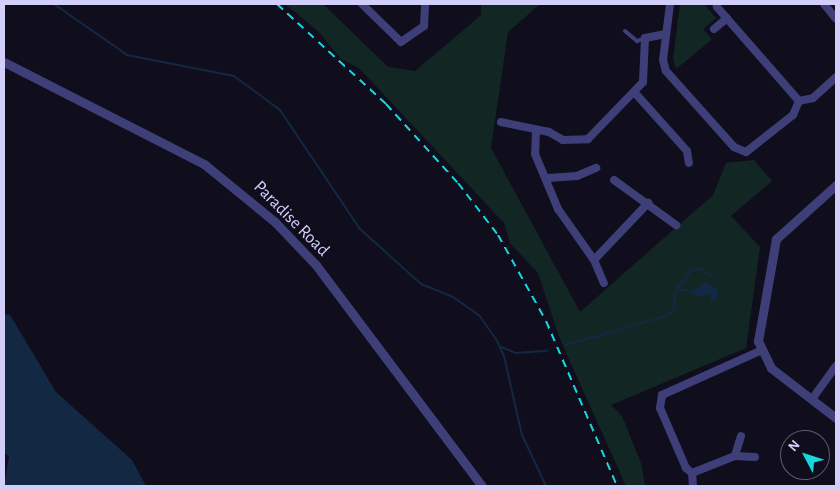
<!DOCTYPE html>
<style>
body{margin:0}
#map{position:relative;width:840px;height:490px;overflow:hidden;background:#100e1d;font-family:"Alegreya Sans",sans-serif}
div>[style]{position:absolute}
.green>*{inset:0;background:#122724}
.water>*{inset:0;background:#132842}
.stream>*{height:2px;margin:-1px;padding:0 1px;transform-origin:1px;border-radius:1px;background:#132842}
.service>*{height:4px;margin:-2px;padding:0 2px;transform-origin:2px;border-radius:2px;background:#3e3f78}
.minor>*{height:8px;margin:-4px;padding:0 4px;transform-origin:4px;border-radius:4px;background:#3e3f78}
.tertiary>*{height:9px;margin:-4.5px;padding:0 4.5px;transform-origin:4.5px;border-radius:4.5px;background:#3e3f78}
.rail>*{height:2px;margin-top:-1px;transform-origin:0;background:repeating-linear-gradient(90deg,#17d7de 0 8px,transparent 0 14px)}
span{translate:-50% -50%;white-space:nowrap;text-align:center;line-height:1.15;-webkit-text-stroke:4.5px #100e1d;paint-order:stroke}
.street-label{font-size:18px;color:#d1cffa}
.frame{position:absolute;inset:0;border:5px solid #d1cffa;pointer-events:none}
.north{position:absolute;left:780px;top:430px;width:50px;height:50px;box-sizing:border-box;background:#100e1d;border:1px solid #5d5b75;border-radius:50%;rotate:310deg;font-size:14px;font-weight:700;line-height:20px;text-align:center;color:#d1cffa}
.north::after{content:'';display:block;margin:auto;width:18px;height:22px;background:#17d7de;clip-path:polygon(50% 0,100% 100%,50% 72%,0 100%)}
</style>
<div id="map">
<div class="green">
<i style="clip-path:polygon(285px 4px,323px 4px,388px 67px,415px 71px,481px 15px,481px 4px,540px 4px,508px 32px,491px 148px,580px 312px,713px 195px,726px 163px,754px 160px,772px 181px,731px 216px,760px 247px,746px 348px,611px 405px,622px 416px,641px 463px,645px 486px,626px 486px,560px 339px,538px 273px,510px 243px,504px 223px,360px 69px,340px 58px,319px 32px)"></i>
<i style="clip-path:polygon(680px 4px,704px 4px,716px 18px,703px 29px,712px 39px,676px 69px,673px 59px)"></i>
</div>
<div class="water">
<i style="clip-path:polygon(706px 282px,718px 290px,717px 300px,711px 300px,710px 294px,698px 297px,689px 292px)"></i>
<i style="clip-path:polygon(4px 314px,10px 315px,56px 392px,132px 460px,146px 486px,4px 486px,9px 456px,4px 453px)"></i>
</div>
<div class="stream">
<i style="left:54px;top:4px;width:89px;rotate:34.9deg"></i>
<i style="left:127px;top:55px;width:109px;rotate:11.1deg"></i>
<i style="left:234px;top:76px;width:57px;rotate:36.5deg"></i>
<i style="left:280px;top:110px;width:143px;rotate:56.1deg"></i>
<i style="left:360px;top:229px;width:82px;rotate:42deg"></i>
<i style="left:421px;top:284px;width:35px;rotate:22deg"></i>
<i style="left:453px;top:297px;width:32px;rotate:35deg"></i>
<i style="left:479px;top:315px;width:29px;rotate:55deg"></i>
<i style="left:496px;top:339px;width:19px;rotate:65deg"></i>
<i style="left:504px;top:356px;width:81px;rotate:77.2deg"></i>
<i style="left:522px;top:435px;width:56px;rotate:64.8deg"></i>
<i style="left:677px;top:289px;width:12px;rotate:9deg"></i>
<i style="left:566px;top:345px;width:107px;rotate:-16.2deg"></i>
<i style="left:669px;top:315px;width:8px;rotate:-50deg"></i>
<i style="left:674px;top:309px;width:20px;rotate:-84deg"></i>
<i style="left:676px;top:289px;width:23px;rotate:-50deg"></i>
<i style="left:691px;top:271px;width:10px;rotate:-17deg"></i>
<i style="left:701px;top:268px;width:17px;rotate:40deg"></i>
<i style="left:501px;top:347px;width:16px;rotate:22deg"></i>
<i style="left:516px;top:353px;width:31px;rotate:-4deg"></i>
</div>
<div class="service">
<i style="left:625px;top:31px;width:16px;rotate:40deg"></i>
<i style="left:637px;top:41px;width:9px;rotate:-21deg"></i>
</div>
<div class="minor">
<i style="left:362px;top:4px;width:54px;rotate:44.3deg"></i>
<i style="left:401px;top:42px;width:28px;rotate:-35deg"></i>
<i style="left:424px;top:26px;width:22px;rotate:-87deg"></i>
<i style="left:670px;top:4px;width:56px;rotate:97.1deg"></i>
<i style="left:663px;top:60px;width:11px;rotate:75deg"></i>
<i style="left:666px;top:71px;width:102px;rotate:48.2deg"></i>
<i style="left:734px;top:147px;width:13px;rotate:23deg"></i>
<i style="left:746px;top:152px;width:60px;rotate:-38.2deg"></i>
<i style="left:793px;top:115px;width:15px;rotate:-67deg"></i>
<i style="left:799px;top:101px;width:125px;rotate:-131.1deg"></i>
<i style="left:824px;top:4px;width:19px;rotate:51deg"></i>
<i style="left:714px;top:29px;width:17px;rotate:-40deg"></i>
<i style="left:636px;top:94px;width:76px;rotate:48.2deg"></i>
<i style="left:687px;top:151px;width:12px;rotate:81deg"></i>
<i style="left:799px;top:101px;width:14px;rotate:-12deg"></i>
<i style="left:813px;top:98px;width:31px;rotate:-42deg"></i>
<i style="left:501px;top:122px;width:49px;rotate:11.8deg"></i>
<i style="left:549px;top:132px;width:16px;rotate:30deg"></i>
<i style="left:563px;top:140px;width:25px;rotate:-2deg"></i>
<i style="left:588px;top:139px;width:79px;rotate:-46deg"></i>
<i style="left:643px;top:82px;width:44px;rotate:-87.4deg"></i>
<i style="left:645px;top:38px;width:21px;rotate:-11deg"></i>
<i style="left:536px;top:130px;width:24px;rotate:92deg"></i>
<i style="left:535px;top:154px;width:60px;rotate:67.3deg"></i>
<i style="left:558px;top:209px;width:62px;rotate:54.8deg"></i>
<i style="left:594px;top:260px;width:25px;rotate:67deg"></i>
<i style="left:548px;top:178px;width:29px;rotate:-4deg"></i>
<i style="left:577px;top:176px;width:21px;rotate:-23deg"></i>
<i style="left:614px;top:180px;width:77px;rotate:36deg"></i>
<i style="left:594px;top:260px;width:79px;rotate:-46.5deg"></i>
<i style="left:812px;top:399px;width:41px;rotate:-54deg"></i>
<i style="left:741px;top:436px;width:21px;rotate:107deg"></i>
<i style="left:735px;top:456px;width:20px;rotate:3deg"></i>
<i style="left:692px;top:473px;width:46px;rotate:-21.6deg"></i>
<i style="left:693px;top:486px;width:13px;rotate:-94deg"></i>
<i style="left:692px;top:473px;width:8px;rotate:-140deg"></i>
<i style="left:686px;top:468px;width:65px;rotate:-113.4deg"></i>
<i style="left:660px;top:408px;width:13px;rotate:-81deg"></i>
<i style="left:662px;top:395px;width:107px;rotate:-24.2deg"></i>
</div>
<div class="tertiary">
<i style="left:4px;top:62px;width:225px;rotate:27deg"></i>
<i style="left:204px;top:164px;width:92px;rotate:39.2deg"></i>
<i style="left:275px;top:222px;width:59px;rotate:46.4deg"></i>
<i style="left:316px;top:265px;width:276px;rotate:53.1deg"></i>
<i style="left:836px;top:185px;width:81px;rotate:138deg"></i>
<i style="left:776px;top:239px;width:104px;rotate:100deg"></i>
<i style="left:758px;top:341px;width:30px;rotate:64deg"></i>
<i style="left:771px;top:368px;width:82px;rotate:37.6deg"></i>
</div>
<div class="rail">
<i style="left:277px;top:4px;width:148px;rotate:42.5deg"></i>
<i style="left:386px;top:104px;width:107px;rotate:47.7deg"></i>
<i style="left:458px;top:183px;width:66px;rotate:52.4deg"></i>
<i style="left:498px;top:235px;width:98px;rotate:60.8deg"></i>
<i style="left:546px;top:321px;width:180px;rotate:66.7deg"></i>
</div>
<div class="street-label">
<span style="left:291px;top:219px;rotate:45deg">Paradise Road</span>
</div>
<div class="frame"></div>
<div class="north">N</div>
</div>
